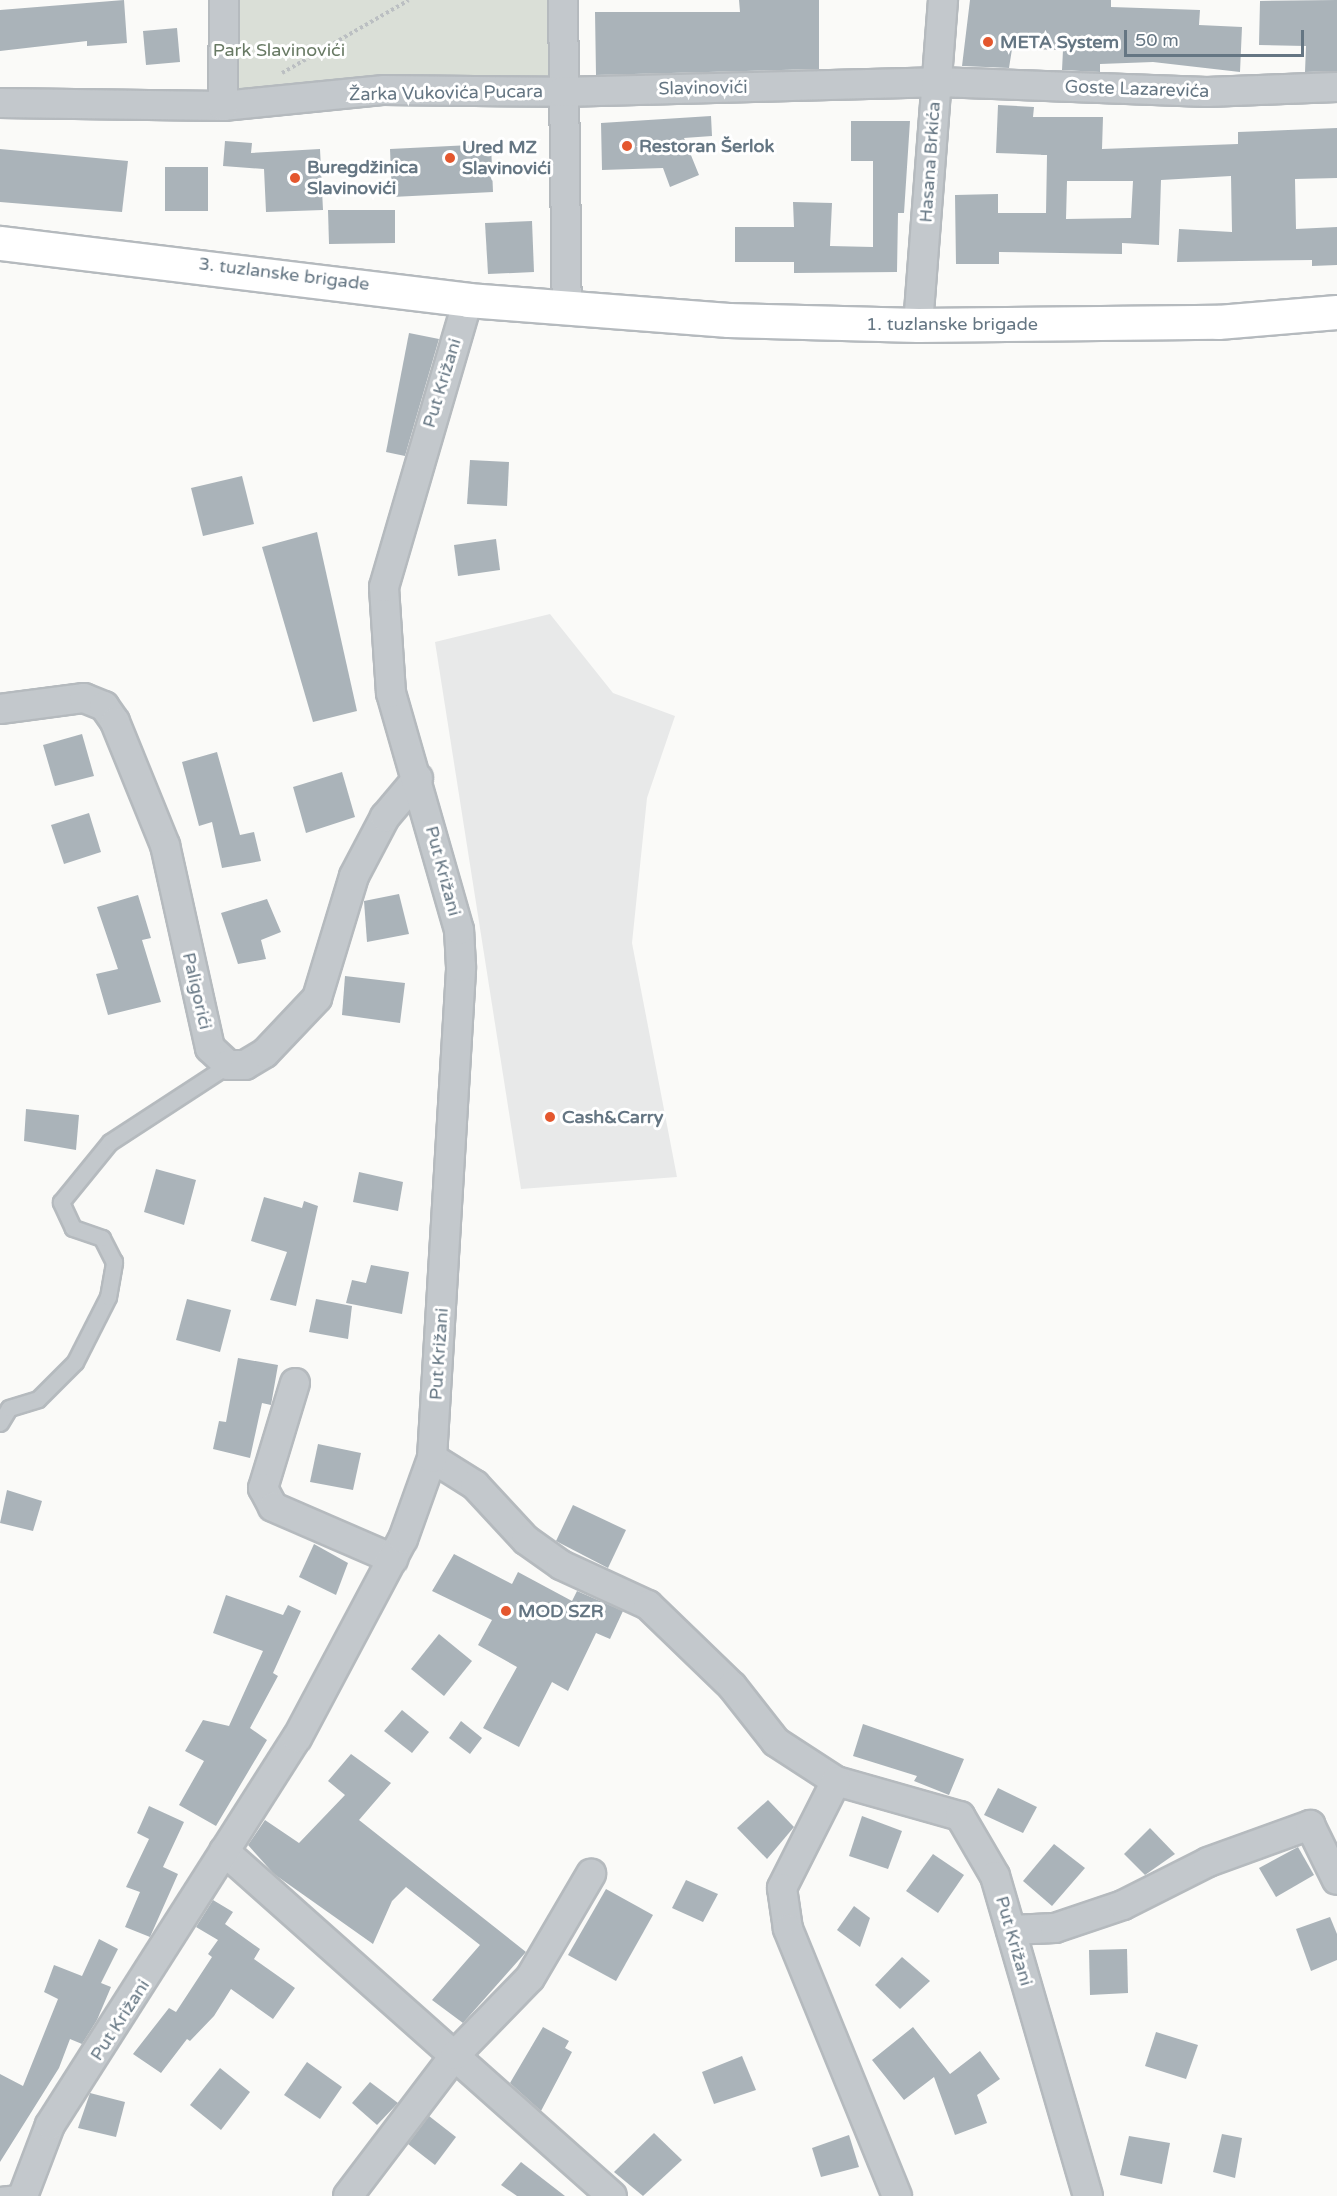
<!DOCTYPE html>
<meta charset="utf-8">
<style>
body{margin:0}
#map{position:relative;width:1337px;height:2196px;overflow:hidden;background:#fafaf8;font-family:"Varela Round",sans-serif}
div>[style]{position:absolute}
.built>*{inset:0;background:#e8e9e9}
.green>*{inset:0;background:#dadfd7}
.building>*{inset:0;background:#aab3b9}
.path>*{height:4px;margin-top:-2px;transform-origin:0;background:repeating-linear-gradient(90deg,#bbbfc2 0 3px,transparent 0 6px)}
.roads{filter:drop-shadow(2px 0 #b5babe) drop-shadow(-2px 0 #b5babe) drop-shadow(0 2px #b5babe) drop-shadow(0 -2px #b5babe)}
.service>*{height:15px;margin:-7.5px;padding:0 7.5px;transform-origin:7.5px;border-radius:7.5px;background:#c3c8cc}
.minor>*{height:28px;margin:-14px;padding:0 14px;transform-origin:14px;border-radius:14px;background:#c3c8cc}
.primary>*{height:33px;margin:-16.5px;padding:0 16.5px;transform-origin:16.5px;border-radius:16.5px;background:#fff}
.dots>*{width:16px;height:16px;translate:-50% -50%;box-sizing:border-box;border:3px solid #fff;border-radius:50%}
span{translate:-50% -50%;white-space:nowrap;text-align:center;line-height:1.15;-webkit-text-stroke:6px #fff;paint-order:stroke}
.poi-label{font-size:18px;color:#657683;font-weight:700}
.left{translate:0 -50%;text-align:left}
.park-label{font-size:18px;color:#687a64}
.street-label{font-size:18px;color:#657683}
.scale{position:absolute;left:1124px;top:30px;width:180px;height:27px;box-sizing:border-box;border:3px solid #657683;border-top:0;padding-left:8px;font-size:18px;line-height:21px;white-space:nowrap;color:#657683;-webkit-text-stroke:4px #fff;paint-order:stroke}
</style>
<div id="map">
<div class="built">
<i style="clip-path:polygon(550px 614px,613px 693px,675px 716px,647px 798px,632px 943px,677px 1177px,521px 1189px,435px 642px)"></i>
</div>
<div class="green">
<i style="clip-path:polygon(224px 0,563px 0,561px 92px,223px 106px)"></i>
</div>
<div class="building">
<i style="clip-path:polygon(124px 0,127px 43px,87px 46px,87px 41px,0 51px,0 10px)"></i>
<i style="clip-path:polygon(739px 0,819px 0,819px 69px,596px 75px,595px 12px,740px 12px)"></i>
<i style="clip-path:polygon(970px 0,1111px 0,1111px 7px,1200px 10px,1199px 25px,1242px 27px,1240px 72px,1153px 62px,1100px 64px,1100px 72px,1062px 70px,1063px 50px,1012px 49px,1009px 68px,962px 66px)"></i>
<i style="clip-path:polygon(1337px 0,1337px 71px,1305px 72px,1306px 46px,1259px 45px,1260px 1px)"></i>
<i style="clip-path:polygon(177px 28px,180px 62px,146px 65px,143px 31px)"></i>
<i style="clip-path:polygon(evenodd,998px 105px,1034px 107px,1033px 117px,1103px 117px,1102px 149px,1238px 144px,1238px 132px,1337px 128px,1337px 178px,1295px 179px,1296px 229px,1337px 227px,1337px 265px,1312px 266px,1312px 260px,1177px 262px,1179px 229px,1232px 232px,1231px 176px,1161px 180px,1159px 245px,1122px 243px,1122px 254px,999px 252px,999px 264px,956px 264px,955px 195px,998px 194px,998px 213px,1046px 213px,1047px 155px,996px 153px,998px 105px,1067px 181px,1133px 181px,1131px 218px,1066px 219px,1067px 181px)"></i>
<i style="clip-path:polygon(711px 116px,712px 136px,684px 138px,699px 175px,670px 187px,663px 168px,602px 170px,601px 123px)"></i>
<i style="clip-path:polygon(851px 121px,910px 121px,904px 213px,898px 213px,897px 272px,794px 273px,794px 262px,735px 262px,735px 227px,794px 227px,793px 202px,832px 203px,830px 246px,873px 247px,873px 161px,851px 161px)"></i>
<i style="clip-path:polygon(225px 141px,252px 143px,251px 153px,320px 149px,323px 210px,266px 212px,264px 169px,223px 166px)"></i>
<i style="clip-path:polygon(491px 144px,493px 192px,392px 197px,390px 149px)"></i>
<i style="clip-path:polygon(0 149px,128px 161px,122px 212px,0 202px)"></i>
<i style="clip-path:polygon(165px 167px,208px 167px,208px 211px,165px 211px)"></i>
<i style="clip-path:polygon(328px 210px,395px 210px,395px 243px,329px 244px)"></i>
<i style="clip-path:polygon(532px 221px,534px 272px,488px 274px,485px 223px)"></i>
<i style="clip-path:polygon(409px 333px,439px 339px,405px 456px,386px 452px)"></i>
<i style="clip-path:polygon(470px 460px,509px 462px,507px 506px,467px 504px)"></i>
<i style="clip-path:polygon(242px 476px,254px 524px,203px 536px,191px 488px)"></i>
<i style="clip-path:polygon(317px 532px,357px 711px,313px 722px,262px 547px)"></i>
<i style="clip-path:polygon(496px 539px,500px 570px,458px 576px,454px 545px)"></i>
<i style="clip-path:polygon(82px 734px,94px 776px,55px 786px,43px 745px)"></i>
<i style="clip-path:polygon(217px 752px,240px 835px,254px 832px,261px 861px,222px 868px,212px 822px,199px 826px,182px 762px)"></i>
<i style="clip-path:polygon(342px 772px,355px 817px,306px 833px,293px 787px)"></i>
<i style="clip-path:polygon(89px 813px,101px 852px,64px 864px,51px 825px)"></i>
<i style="clip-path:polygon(399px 894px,409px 934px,367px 942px,364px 901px)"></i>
<i style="clip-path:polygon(138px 895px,151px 938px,142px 940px,161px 1002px,108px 1015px,96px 974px,118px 969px,97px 907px)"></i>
<i style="clip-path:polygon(267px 899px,281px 932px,261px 940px,266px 959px,238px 964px,221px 913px)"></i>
<i style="clip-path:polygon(345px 976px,405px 983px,400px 1023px,342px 1015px)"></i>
<i style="clip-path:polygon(26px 1109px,79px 1115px,76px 1150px,24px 1141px)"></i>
<i style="clip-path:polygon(156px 1169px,196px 1180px,184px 1225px,144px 1212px)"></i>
<i style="clip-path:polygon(359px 1172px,403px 1182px,398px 1211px,353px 1202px)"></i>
<i style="clip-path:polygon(264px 1197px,302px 1208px,304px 1201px,318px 1206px,296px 1306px,270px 1300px,287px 1252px,251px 1241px)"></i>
<i style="clip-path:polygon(371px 1265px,409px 1272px,402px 1314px,346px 1303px,352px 1280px,366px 1283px)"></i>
<i style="clip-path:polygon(187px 1299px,231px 1310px,220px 1352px,176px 1340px)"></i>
<i style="clip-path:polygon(316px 1299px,352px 1306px,348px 1339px,309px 1332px)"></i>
<i style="clip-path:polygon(238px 1358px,278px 1365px,271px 1405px,262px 1403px,250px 1458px,213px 1449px,219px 1421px,226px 1422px)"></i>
<i style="clip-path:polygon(318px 1444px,361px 1453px,353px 1490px,310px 1482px)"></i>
<i style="clip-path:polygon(7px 1490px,42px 1501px,33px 1531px,0 1523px)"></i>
<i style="clip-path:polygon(573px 1505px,626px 1530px,608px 1568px,556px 1541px)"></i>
<i style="clip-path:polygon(314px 1544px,348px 1563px,336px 1595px,299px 1577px)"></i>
<i style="clip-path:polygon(454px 1554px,512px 1584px,518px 1572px,572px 1601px,577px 1591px,623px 1611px,610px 1639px,596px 1633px,568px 1691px,552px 1682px,519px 1747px,483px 1728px,517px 1667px,478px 1645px,492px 1620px,432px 1591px)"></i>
<i style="clip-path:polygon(226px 1595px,283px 1615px,288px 1605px,301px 1611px,273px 1673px,278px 1676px,250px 1728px,267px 1740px,216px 1826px,179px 1805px,204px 1761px,185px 1751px,203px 1720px,229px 1726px,263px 1651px,213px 1633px)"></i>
<i style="clip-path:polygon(439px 1634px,472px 1661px,444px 1696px,411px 1669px)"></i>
<i style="clip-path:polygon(402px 1710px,429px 1732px,412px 1753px,384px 1731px)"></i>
<i style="clip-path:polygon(461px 1721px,482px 1738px,470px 1754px,449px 1738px)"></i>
<i style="clip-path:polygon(863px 1724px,964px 1759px,949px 1795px,914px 1781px,917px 1776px,853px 1756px)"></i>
<i style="clip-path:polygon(351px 1754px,391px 1783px,359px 1820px,526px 1952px,463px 2023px,432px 2000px,480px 1945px,406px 1887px,392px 1901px,373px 1944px,274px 1874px,248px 1845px,265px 1820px,299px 1843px,345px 1795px,328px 1781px)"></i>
<i style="clip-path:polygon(998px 1788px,1037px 1807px,1023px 1833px,984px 1815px)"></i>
<i style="clip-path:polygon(768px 1800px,794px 1827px,767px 1859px,737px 1828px)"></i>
<i style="clip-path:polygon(149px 1806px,184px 1822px,163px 1867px,178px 1874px,150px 1937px,125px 1927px,140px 1892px,126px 1887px,149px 1839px,137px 1833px)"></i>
<i style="clip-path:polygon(862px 1816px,902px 1831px,888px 1869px,849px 1856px)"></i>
<i style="clip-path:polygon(1150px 1828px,1175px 1854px,1145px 1875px,1124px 1854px)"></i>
<i style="clip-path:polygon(1054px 1844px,1085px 1868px,1052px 1906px,1023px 1881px)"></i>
<i style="clip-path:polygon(1298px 1847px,1314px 1875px,1276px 1897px,1259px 1868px)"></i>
<i style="clip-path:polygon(933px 1854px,964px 1875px,938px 1913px,906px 1891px)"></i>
<i style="clip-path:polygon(686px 1880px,718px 1894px,703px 1922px,672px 1908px)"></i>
<i style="clip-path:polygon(606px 1889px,653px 1915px,616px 1981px,568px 1955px)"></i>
<i style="clip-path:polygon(213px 1900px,233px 1912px,225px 1924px,260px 1949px,254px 1959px,295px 1988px,273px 2019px,231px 1989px,214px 2016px,190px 2041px,187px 2039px,161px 2073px,133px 2054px,169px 2008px,176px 2012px,212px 1957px,208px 1954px,218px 1940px,196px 1927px)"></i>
<i style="clip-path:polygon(854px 1906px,870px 1918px,860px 1947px,837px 1930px)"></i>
<i style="clip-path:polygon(1330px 1917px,1337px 1934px,1337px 1960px,1311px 1971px,1296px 1929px)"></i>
<i style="clip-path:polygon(99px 1939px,118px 1949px,101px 1983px,111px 1987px,97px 2020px,82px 2044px,70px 2039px,59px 2068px,0 2162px,0 2074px,23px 2086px,58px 1999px,44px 1992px,54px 1965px,82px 1976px)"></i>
<i style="clip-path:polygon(1127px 1949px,1128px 1993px,1090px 1995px,1089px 1950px)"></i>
<i style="clip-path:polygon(902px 1957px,930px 1981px,900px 2009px,875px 1985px)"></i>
<i style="clip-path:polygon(543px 2027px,569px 2041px,565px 2048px,572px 2052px,541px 2111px,510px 2083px)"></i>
<i style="clip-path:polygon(913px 2027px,950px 2074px,980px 2051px,1000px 2079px,977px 2095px,987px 2123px,955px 2135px,934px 2077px,904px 2100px,872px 2060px)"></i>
<i style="clip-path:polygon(1156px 2032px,1198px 2045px,1186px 2079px,1145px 2066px)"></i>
<i style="clip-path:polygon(742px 2056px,756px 2090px,714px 2104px,702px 2072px)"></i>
<i style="clip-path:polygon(307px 2062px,342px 2087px,320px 2119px,284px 2095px)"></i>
<i style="clip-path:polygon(220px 2068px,250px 2092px,221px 2130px,190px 2105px)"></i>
<i style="clip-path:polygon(370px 2082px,398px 2103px,377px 2125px,352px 2103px)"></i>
<i style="clip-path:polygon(90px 2093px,125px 2102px,116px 2137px,78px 2128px)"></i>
<i style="clip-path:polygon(429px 2116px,456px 2137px,435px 2165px,408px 2144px)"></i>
<i style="clip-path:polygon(654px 2133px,682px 2160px,643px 2196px,614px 2172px)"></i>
<i style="clip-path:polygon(1222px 2134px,1242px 2138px,1235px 2178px,1213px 2172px)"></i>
<i style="clip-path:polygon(849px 2135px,859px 2167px,821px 2177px,812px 2148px)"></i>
<i style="clip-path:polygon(1129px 2136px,1170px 2143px,1162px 2184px,1120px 2175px)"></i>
<i style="clip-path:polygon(521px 2162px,565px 2196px,517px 2196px,501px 2185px)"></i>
</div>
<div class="path">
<i style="left:282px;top:73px;width:146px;rotate:-29.9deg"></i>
</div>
<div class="roads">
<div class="service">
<i style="left:0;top:1423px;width:17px;rotate:-59deg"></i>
<i style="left:9px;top:1408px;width:30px;rotate:-17deg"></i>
<i style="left:38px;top:1399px;width:52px;rotate:-45deg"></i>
<i style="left:75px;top:1362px;width:73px;rotate:-63.1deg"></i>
<i style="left:108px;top:1297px;width:36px;rotate:-80deg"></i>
<i style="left:114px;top:1262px;width:27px;rotate:-117deg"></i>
<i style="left:102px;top:1238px;width:31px;rotate:-161deg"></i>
<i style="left:73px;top:1228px;width:29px;rotate:-115deg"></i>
<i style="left:61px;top:1202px;width:77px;rotate:-50.8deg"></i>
<i style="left:110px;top:1142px;width:141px;rotate:-33.1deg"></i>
<i style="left:0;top:2195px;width:24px;rotate:-7deg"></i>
</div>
<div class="minor">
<i style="left:563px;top:0;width:309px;rotate:89.3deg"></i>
<i style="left:0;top:103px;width:223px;rotate:0.8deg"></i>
<i style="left:223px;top:106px;width:162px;rotate:-5.7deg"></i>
<i style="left:384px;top:90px;width:177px;rotate:0.6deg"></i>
<i style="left:561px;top:92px;width:375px;rotate:-1.5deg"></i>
<i style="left:936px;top:82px;width:271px;rotate:2.1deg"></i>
<i style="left:1207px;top:92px;width:130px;rotate:-2.2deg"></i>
<i style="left:223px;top:106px;width:106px;rotate:-89.5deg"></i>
<i style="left:918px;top:325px;width:326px;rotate:-85.6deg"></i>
<i style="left:0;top:709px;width:85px;rotate:-7.5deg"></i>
<i style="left:84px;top:698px;width:22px;rotate:22deg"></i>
<i style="left:104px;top:706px;width:19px;rotate:55deg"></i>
<i style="left:115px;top:722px;width:133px;rotate:67.9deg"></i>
<i style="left:165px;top:845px;width:208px;rotate:77.5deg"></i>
<i style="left:210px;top:1048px;width:25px;rotate:43deg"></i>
<i style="left:228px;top:1065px;width:17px"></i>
<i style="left:245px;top:1065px;width:23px;rotate:-31deg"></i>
<i style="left:265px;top:1053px;width:76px;rotate:-46.6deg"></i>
<i style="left:317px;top:998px;width:127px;rotate:-73.1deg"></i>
<i style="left:354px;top:876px;width:67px;rotate:-62.3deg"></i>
<i style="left:385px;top:817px;width:51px;rotate:-49.8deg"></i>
<i style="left:295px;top:1383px;width:110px;rotate:106.9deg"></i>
<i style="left:263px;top:1488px;width:21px;rotate:62deg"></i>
<i style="left:273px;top:1507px;width:131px;rotate:23.4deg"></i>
<i style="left:432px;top:1458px;width:51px;rotate:32.1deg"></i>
<i style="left:475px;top:1485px;width:75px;rotate:47.2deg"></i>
<i style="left:526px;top:1540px;width:43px;rotate:35.5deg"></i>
<i style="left:561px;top:1565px;width:96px;rotate:24.7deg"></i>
<i style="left:648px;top:1605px;width:117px;rotate:44deg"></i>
<i style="left:732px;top:1686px;width:71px;rotate:51.8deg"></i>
<i style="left:776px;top:1742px;width:72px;rotate:33deg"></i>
<i style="left:836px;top:1781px;width:129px;rotate:15.8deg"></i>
<i style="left:960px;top:1816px;width:69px;rotate:59.7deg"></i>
<i style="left:995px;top:1876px;width:333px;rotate:73.8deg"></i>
<i style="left:836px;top:1781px;width:120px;rotate:116.8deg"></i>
<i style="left:782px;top:1888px;width:41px;rotate:81.7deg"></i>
<i style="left:788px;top:1929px;width:288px;rotate:67.8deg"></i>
<i style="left:224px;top:1851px;width:519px;rotate:41.64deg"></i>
<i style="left:1011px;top:1930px;width:44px;rotate:-2.6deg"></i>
<i style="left:1055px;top:1928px;width:72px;rotate:-18.7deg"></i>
<i style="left:1123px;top:1905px;width:95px;rotate:-26.8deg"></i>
<i style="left:1208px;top:1862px;width:109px;rotate:-19.9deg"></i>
<i style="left:1310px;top:1825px;width:61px;rotate:63.9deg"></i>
<i style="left:23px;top:2196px;width:76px;rotate:-69.2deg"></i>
<i style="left:50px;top:2125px;width:459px;rotate:-57.5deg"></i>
<i style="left:297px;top:1738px;width:225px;rotate:-62deg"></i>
<i style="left:403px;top:1539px;width:86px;rotate:-70.3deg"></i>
<i style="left:432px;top:1458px;width:492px;rotate:-86.6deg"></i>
<i style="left:461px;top:967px;width:37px;rotate:-93deg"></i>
<i style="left:459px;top:930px;width:247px;rotate:-106deg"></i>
<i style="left:391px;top:693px;width:106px;rotate:-93.8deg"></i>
<i style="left:384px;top:587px;width:299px;rotate:-73.7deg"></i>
<i style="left:348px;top:2196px;width:177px;rotate:-52.8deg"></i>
<i style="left:455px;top:2055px;width:107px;rotate:-45.8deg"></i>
<i style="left:530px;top:1978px;width:121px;rotate:-59.6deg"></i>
</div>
<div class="primary">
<i style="left:0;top:243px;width:471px;rotate:6.9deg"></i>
<i style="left:468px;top:300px;width:261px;rotate:4.4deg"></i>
<i style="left:728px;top:320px;width:190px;rotate:1.5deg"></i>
<i style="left:918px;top:325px;width:300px;rotate:-0.6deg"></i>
<i style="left:1218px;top:322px;width:119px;rotate:-4.8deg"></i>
</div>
</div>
<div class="dots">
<i style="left:988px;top:42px;background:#e4572e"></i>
<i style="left:627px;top:146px;background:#e4572e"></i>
<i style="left:450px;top:158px;background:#e4572e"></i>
<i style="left:295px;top:178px;background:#e4572e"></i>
<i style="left:550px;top:1117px;background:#e4572e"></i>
<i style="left:506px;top:1611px;background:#e4572e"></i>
</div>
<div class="poi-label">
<span class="left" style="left:1000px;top:42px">META System</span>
<span class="left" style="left:639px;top:146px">Restoran Šerlok</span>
<span class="left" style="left:462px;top:158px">Ured MZ<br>Slavinovići</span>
<span class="left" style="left:307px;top:178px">Buregdžinica<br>Slavinovići</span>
<span class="left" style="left:562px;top:1117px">Cash&amp;Carry</span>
<span class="left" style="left:518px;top:1611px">MOD SZR</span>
</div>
<div class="park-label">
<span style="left:279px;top:50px">Park Slavinovići</span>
</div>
<div class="street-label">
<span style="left:703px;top:88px;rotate:-1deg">Slavinovići</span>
<span style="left:1137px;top:89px;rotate:2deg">Goste Lazarevića</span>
<span style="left:446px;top:93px;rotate:-1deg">Žarka Vukovića Pucara</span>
<span style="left:930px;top:162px;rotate:-86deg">Hasana Brkića</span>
<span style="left:284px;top:274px;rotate:7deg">3. tuzlanske brigade</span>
<span style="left:952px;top:324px">1. tuzlanske brigade</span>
<span style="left:442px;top:383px;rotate:-73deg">Put Križani</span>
<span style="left:443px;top:871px;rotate:75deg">Put Križani</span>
<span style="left:197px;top:991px;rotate:77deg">Paligorići</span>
<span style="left:439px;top:1354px;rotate:-86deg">Put Križani</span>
<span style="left:1014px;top:1941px;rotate:74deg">Put Križani</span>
<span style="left:120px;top:2020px;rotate:-57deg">Put Križani</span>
</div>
<div class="scale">50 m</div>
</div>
